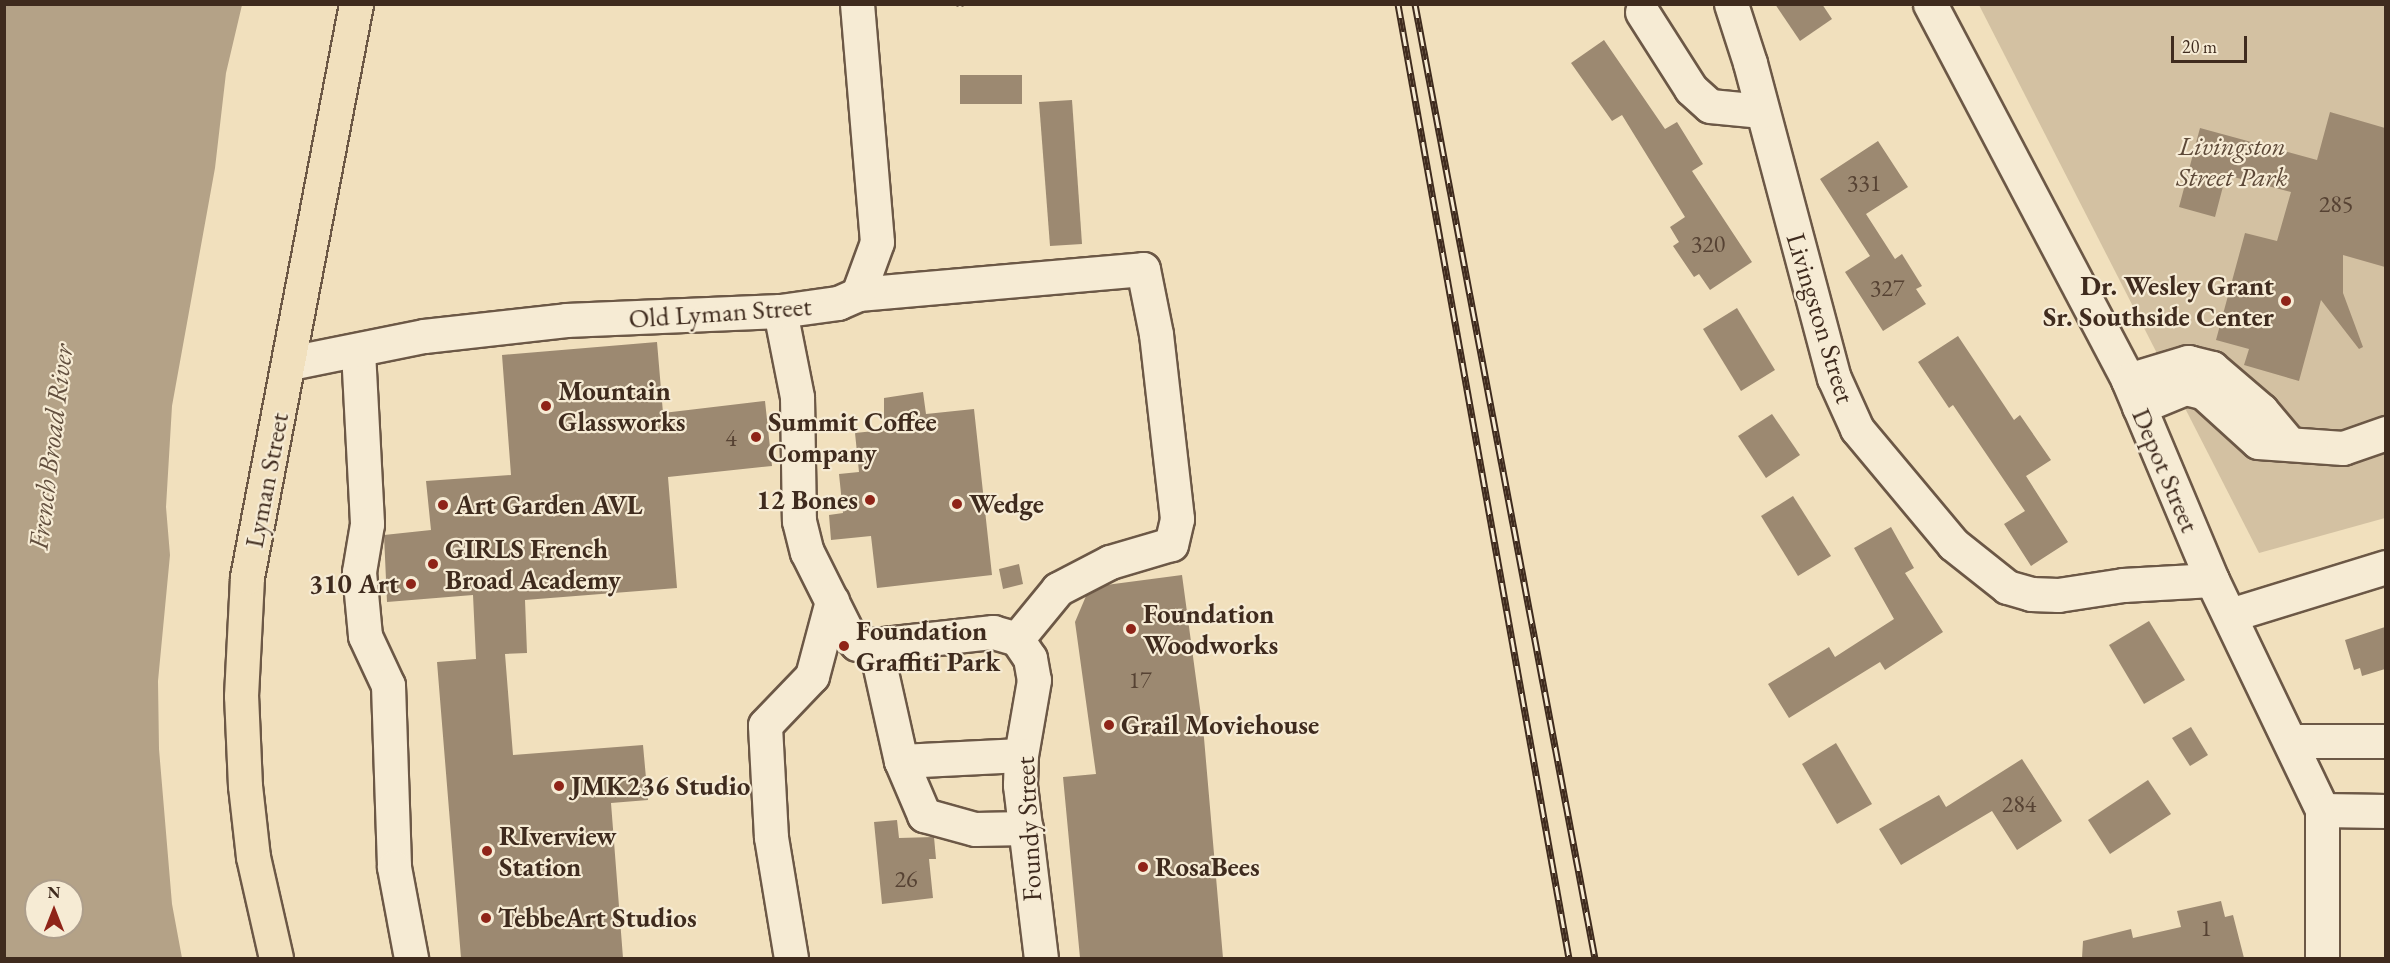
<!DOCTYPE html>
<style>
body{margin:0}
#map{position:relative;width:2390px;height:963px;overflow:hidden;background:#f1e0bd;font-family:"EB Garamond",serif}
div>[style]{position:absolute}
.green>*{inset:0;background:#d3c1a2}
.water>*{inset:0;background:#b4a287}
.building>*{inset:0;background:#9c8971}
.roads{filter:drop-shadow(2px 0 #6c5846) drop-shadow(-2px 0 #6c5846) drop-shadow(0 2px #6c5846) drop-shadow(0 -2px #6c5846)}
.minor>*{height:33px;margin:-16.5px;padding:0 16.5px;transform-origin:16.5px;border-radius:16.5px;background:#f6ebd4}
.major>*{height:33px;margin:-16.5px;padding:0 16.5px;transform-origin:16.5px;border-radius:16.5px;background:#f1e0bd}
.rail>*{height:7px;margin-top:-3.5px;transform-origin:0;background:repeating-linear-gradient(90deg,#f6ebd4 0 14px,#3f2b1e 0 28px);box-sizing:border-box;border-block:2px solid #3f2b1e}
.dots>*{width:16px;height:16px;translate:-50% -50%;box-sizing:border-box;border:3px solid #f6ebd4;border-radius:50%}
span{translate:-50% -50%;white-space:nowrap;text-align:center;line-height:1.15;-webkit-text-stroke:4.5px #f6ebd4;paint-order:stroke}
.number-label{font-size:24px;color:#564233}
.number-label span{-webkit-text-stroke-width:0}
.park-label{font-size:27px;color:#5d4938;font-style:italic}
.poi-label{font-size:27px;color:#3f2b1e;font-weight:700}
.right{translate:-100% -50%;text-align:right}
.left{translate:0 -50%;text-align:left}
.street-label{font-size:27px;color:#3f2b1e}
.water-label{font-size:28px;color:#624f3e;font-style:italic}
.frame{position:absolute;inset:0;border:6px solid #3f2b1e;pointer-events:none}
.north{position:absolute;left:24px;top:879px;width:60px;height:60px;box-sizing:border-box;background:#f6ebd4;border:2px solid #ad9e8b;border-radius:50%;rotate:0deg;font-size:16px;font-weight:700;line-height:24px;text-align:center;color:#3f2b1e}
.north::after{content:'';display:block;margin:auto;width:21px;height:27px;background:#8f2418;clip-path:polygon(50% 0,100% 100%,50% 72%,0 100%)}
.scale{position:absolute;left:2171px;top:36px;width:76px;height:27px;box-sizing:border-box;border:3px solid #3f2b1e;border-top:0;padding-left:8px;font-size:18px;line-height:21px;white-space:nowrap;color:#3f2b1e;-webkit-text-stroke:4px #f6ebd4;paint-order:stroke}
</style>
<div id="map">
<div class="green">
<i style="clip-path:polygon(1979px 5px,2385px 5px,2385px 518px,2259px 553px)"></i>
</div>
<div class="water">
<i style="clip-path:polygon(evenodd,5px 4px,242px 5px,226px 73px,215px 168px,172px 406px,166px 507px,170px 555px,158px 681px,159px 749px,172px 904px,182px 958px,5px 958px,5px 4px,36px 891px,72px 891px,72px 927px,36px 927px,36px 891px)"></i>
</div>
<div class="building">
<i style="clip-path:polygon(1775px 4px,1822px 4px,1832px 19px,1800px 41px)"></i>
<i style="clip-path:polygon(1604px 40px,1665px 129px,1677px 122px,1703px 164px,1692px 171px,1752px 262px,1710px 290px,1699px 274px,1694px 277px,1673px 246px,1679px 242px,1670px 227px,1685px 217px,1622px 115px,1612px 121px,1571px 63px)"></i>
<i style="clip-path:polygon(960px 75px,1022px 75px,1022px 104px,960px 104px)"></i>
<i style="clip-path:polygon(1072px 100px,1082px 244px,1050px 246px,1039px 102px)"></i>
<i style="clip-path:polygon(2330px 112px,2385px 128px,2385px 267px,2343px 255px,2343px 293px,2363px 347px,2359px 349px,2321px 300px,2299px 381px,2244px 365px,2249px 349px,2216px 340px,2245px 233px,2277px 241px,2291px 192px,2226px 175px,2215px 217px,2179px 207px,2200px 128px,2317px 160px)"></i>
<i style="clip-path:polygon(1878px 141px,1908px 187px,1866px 214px,1895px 259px,1902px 254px,1922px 286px,1916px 289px,1926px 304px,1883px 331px,1845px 272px,1870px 256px,1820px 179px)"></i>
<i style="clip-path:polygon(1737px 308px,1775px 370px,1741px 391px,1703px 329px)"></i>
<i style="clip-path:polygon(1958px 336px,2014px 420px,2020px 415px,2051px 460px,2026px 476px,2068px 542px,2031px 566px,2004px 524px,2025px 511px,1953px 405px,1949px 408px,1918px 362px)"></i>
<i style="clip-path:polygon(657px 342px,663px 413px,765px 401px,772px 466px,668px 477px,677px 588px,525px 600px,527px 653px,505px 654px,513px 755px,643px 745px,648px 800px,611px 803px,623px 958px,461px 958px,437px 662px,476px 659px,473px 595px,387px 602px,384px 535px,431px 530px,426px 481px,511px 475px,502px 355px)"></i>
<i style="clip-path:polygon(923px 392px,926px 414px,974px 409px,992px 575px,877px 588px,871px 536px,831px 540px,829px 515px,843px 513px,839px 474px,859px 472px,855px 433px,884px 430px,884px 398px)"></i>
<i style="clip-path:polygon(1772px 414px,1800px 455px,1766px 478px,1738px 436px)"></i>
<i style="clip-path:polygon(1793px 496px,1831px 556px,1798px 576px,1761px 516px)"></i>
<i style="clip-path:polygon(1891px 527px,1914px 568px,1905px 573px,1943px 632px,1885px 670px,1880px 662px,1789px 718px,1768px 684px,1829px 647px,1835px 657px,1894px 619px,1854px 548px)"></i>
<i style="clip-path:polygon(1019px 564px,1023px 584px,1003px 589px,999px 569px)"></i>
<i style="clip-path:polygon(1182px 575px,1204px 738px,1223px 958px,1080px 958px,1063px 777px,1096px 774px,1075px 622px,1086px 596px,1106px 585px)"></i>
<i style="clip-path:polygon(2149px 621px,2185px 680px,2144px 704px,2109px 645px)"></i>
<i style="clip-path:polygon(2385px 627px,2385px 669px,2362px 676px,2360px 668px,2354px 670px,2345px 640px)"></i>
<i style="clip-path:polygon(2191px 727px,2208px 755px,2190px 766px,2172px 738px)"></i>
<i style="clip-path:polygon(1836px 743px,1872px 804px,1837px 824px,1802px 764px)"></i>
<i style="clip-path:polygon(2022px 759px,2062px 821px,2017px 850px,1992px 811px,1901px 865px,1879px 829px,1939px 795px,1946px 807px)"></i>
<i style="clip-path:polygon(2148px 780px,2171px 814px,2110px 854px,2088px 820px)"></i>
<i style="clip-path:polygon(897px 820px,899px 838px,934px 837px,936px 859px,929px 859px,933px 898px,882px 904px,874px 822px)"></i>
<i style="clip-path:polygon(2221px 901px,2225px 917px,2233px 915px,2244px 958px,2082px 958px,2083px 941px,2131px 929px,2133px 938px,2181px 927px,2177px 911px)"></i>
</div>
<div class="roads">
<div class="minor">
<i style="left:1731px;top:4px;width:62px;rotate:72.1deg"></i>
<i style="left:1750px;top:63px;width:326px;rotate:75.1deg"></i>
<i style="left:1834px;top:378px;width:56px;rotate:65.7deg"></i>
<i style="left:1857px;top:429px;width:150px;rotate:50.1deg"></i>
<i style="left:1953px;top:544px;width:69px;rotate:38.5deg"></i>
<i style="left:2007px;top:587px;width:25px;rotate:16deg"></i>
<i style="left:2031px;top:594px;width:27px;rotate:2deg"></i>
<i style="left:2058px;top:595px;width:66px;rotate:-8.7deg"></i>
<i style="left:2123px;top:585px;width:89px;rotate:-3.2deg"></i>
<i style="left:1930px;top:4px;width:425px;rotate:62.2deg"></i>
<i style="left:2128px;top:380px;width:217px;rotate:67.2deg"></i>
<i style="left:2212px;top:580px;width:255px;rotate:64.4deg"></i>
<i style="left:2322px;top:810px;width:148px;rotate:90deg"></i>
<i style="left:1642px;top:12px;width:91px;rotate:57.5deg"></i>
<i style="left:1691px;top:89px;width:25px;rotate:42deg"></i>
<i style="left:1710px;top:106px;width:52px;rotate:5.5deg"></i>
<i style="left:858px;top:294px;width:286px;rotate:-5deg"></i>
<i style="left:1143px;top:269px;width:66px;rotate:78.7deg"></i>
<i style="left:1156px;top:334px;width:186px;rotate:83.5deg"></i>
<i style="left:1177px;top:519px;width:26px;rotate:103deg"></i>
<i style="left:1171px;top:544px;width:64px;rotate:163.6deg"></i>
<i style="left:1110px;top:562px;width:59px;rotate:152.6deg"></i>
<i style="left:1058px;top:589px;width:65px;rotate:129.4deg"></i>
<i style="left:780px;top:311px;width:88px;rotate:78.8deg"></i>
<i style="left:797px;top:397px;width:124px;rotate:89.1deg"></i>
<i style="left:799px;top:521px;width:32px;rotate:76deg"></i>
<i style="left:807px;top:552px;width:92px;rotate:63.4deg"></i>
<i style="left:848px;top:634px;width:13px;rotate:48deg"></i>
<i style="left:857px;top:644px;width:18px;rotate:3deg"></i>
<i style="left:875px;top:645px;width:119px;rotate:-6.3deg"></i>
<i style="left:993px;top:632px;width:25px;rotate:16deg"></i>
<i style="left:1017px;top:639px;width:23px;rotate:56deg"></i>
<i style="left:1030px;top:658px;width:22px;rotate:80deg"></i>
<i style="left:1034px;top:680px;width:76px;rotate:99.8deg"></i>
<i style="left:1021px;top:755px;width:30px;rotate:92deg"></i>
<i style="left:1020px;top:785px;width:174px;rotate:83.1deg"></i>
<i style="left:358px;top:351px;width:173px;rotate:87deg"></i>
<i style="left:367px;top:524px;width:49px;rotate:99.5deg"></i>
<i style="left:359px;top:572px;width:64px;rotate:84.6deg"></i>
<i style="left:365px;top:636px;width:54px;rotate:64.9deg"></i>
<i style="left:388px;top:685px;width:182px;rotate:88.1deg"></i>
<i style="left:394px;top:867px;width:93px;rotate:79.4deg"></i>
<i style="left:290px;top:363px;width:137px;rotate:-11.4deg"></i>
<i style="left:424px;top:336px;width:143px;rotate:-6.4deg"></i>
<i style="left:566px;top:320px;width:214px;rotate:-2.4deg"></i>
<i style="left:780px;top:311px;width:59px;rotate:-7.9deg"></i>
<i style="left:838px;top:303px;width:22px;rotate:-24deg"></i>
<i style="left:858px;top:294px;width:55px;rotate:-69.9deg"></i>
<i style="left:877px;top:242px;width:239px;rotate:-94.8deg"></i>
<i style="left:2128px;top:380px;width:63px;rotate:-16.7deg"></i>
<i style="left:2188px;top:362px;width:25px;rotate:14deg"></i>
<i style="left:2212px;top:368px;width:65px;rotate:40.6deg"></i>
<i style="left:2261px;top:410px;width:42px;rotate:49.8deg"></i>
<i style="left:2139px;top:407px;width:50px;rotate:-22.4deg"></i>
<i style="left:2185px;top:388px;width:18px;rotate:13deg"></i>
<i style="left:2203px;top:392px;width:74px;rotate:42.3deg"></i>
<i style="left:2258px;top:442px;width:85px;rotate:4deg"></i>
<i style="left:2343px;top:448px;width:46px;rotate:-19.2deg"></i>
<i style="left:2230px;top:615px;width:163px;rotate:-17.1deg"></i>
<i style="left:875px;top:645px;width:119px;rotate:77.4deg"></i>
<i style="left:901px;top:761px;width:59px;rotate:66.9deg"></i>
<i style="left:924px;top:815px;width:53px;rotate:15.4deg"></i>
<i style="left:975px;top:829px;width:51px;rotate:-1.1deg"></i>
<i style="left:2290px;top:741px;width:96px"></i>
<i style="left:901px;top:761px;width:120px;rotate:-2.9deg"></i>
<i style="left:2322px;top:810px;width:64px;rotate:0.9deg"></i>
<i style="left:791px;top:958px;width:123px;rotate:-99.4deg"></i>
<i style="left:771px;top:837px;width:112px;rotate:-93.1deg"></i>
<i style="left:765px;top:725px;width:68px;rotate:-46.2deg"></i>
<i style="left:812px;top:676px;width:78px;rotate:-75.1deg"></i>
</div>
<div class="major">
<i style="left:276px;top:958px;width:104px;rotate:-102.8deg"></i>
<i style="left:253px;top:857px;width:71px;rotate:-96.4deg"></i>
<i style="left:245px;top:786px;width:90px;rotate:-92.5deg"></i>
<i style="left:241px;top:696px;width:119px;rotate:-87.1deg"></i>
<i style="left:247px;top:577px;width:583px;rotate:-79.23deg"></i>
</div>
</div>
<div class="rail">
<i style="left:960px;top:4px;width:2px;rotate:90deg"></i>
<i style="left:1398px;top:4px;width:969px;rotate:79.84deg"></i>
<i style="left:1415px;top:4px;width:971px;rotate:79.32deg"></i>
</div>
<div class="dots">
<i style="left:2286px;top:301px;background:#8f2418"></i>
<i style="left:546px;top:406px;background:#8f2418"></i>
<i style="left:756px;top:437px;background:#8f2418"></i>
<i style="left:870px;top:500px;background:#8f2418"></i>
<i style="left:957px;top:504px;background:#8f2418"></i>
<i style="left:443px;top:505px;background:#8f2418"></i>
<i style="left:433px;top:564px;background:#8f2418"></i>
<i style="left:411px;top:584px;background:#8f2418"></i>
<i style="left:1131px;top:629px;background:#8f2418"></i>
<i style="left:844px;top:646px;background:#8f2418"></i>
<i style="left:1109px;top:725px;background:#8f2418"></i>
<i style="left:559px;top:786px;background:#8f2418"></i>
<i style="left:487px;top:851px;background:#8f2418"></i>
<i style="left:1143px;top:867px;background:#8f2418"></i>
<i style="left:486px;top:918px;background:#8f2418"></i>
</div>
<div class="number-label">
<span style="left:1864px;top:183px">331</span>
<span style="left:2336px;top:204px">285</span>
<span style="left:1708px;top:244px">320</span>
<span style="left:1887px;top:288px">327</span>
<span style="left:731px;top:438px">4</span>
<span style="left:1140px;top:680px">17</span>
<span style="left:2019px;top:804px">284</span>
<span style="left:906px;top:879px">26</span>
<span style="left:2206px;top:928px">1</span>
</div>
<div class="park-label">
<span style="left:2232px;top:161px">Livingston<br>Street Park</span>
</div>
<div class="poi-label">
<span class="right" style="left:2274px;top:301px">Dr. Wesley Grant<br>Sr. Southside Center</span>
<span class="left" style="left:558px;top:406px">Mountain<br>Glassworks</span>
<span class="left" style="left:768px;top:437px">Summit Coffee<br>Company</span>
<span class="right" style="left:858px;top:500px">12 Bones</span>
<span class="left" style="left:969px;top:504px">Wedge</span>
<span class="left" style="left:455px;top:505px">Art Garden AVL</span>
<span class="left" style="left:445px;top:564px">GIRLS French<br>Broad Academy</span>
<span class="right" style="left:399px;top:584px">310 Art</span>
<span class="left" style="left:1143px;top:629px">Foundation<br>Woodworks</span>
<span class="left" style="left:856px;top:646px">Foundation<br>Graffiti Park</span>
<span class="left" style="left:1121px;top:725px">Grail Moviehouse</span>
<span class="left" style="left:571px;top:786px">JMK236 Studio</span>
<span class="left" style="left:499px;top:851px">RIverview<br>Station</span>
<span class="left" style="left:1155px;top:867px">RosaBees</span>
<span class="left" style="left:498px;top:918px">TebbeArt Studios</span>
</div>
<div class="street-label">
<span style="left:720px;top:312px;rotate:-4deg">Old Lyman Street</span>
<span style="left:1821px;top:318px;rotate:73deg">Livingston Street</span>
<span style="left:2166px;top:470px;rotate:67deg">Depot Street</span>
<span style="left:266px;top:480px;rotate:-79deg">Lyman Street</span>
<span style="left:1028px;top:829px;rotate:-93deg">Foundy Street</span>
</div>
<div class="water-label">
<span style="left:50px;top:447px;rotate:-83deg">French Broad River</span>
</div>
<div class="frame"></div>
<div class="north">N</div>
<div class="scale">20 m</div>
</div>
